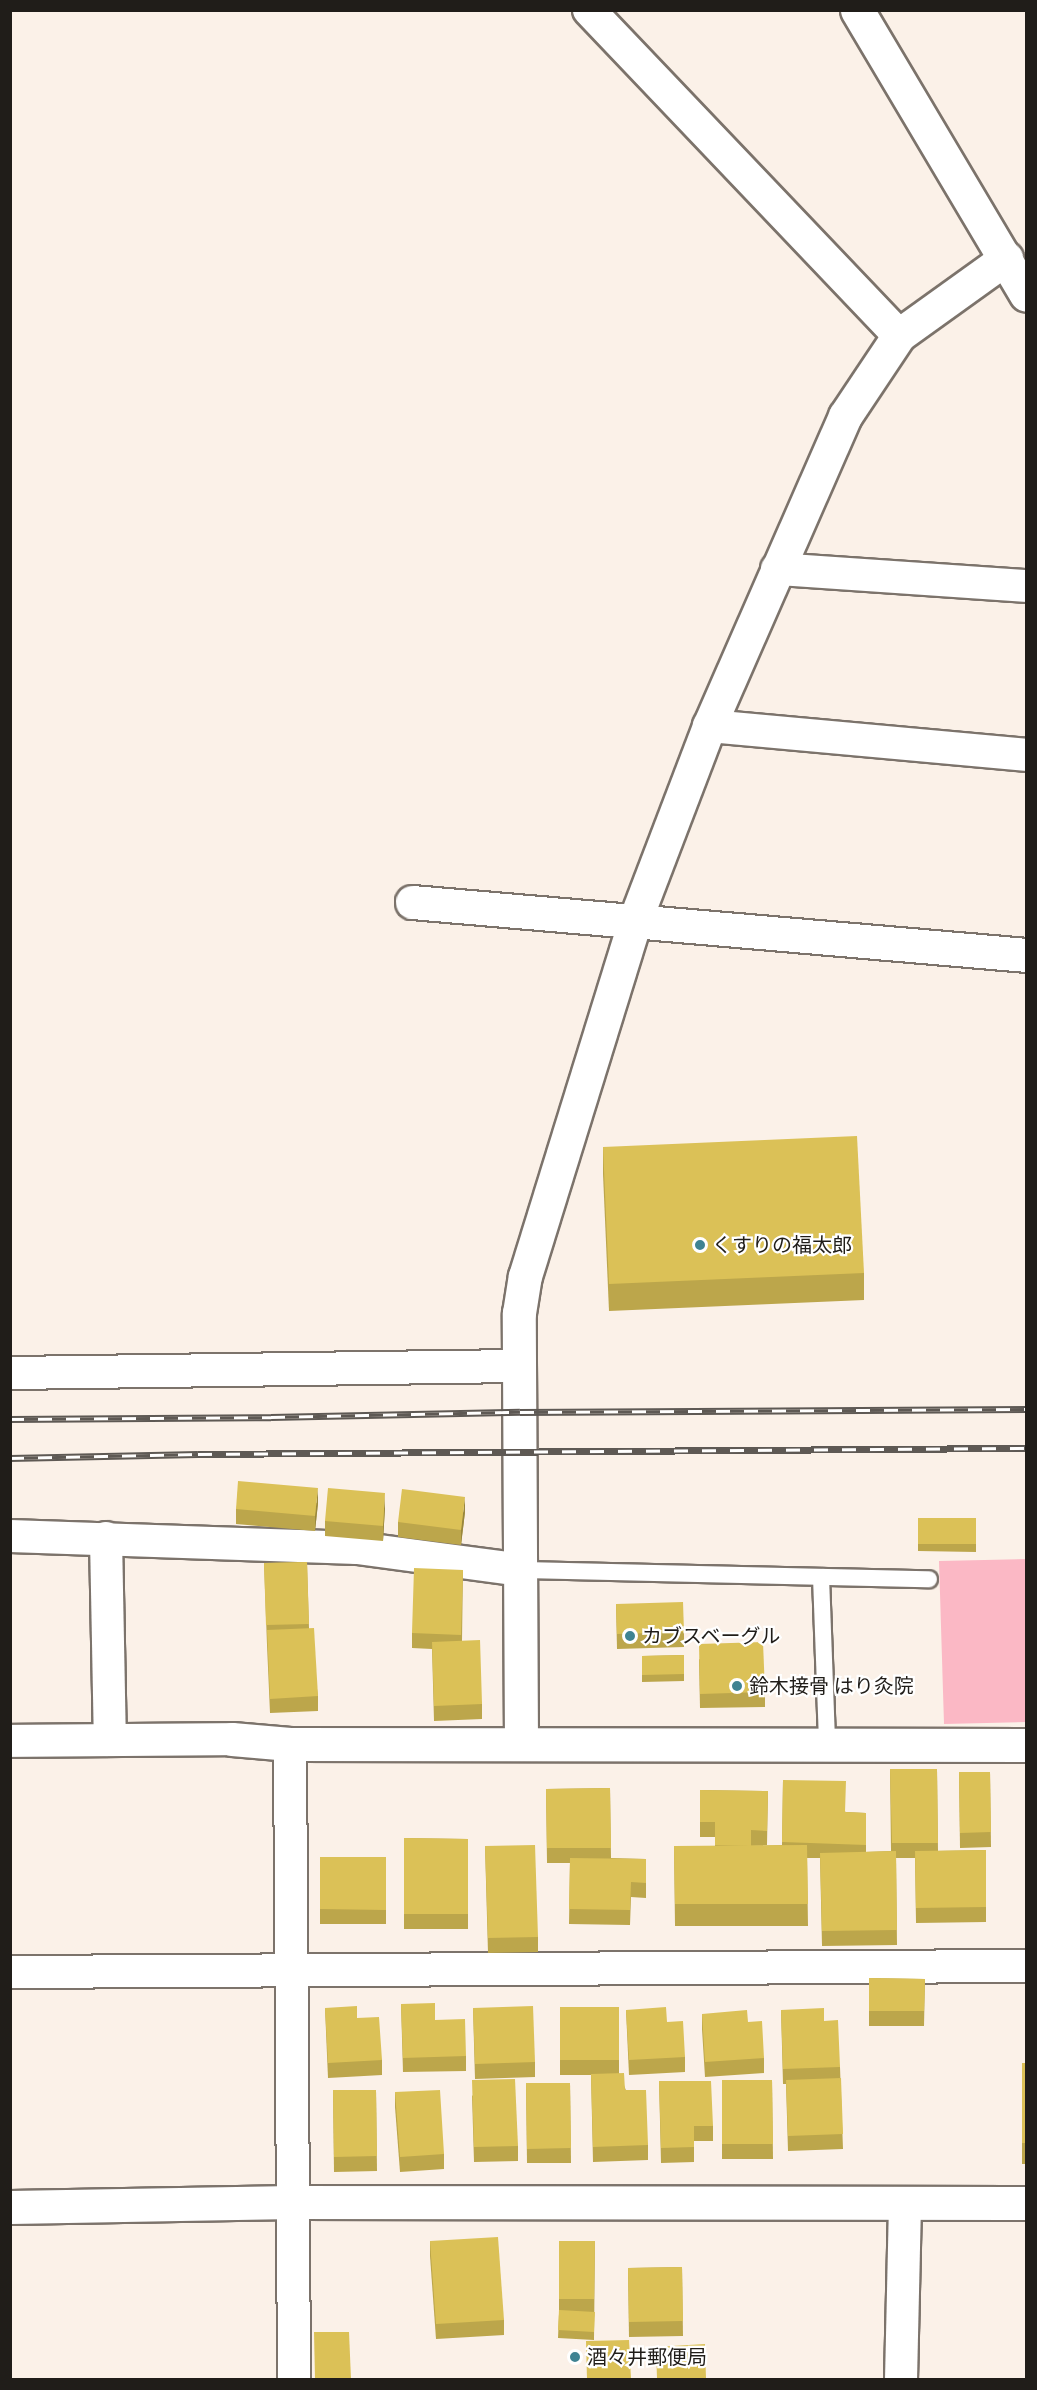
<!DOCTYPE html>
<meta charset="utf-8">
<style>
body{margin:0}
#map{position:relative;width:1037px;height:2390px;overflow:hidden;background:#fbf1e8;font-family:Karla,"Noto Sans JP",sans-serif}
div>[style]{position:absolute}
.green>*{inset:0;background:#fbb8c5}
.roads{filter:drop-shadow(2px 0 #7c736b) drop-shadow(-2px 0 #7c736b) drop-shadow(0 2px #7c736b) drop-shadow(0 -2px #7c736b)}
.lane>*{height:16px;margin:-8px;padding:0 8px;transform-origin:8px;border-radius:8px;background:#fff}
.street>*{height:32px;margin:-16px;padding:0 16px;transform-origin:16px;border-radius:16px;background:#fff}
.secondary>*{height:33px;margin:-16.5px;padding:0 16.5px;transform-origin:16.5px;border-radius:16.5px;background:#fff}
.rail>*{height:7px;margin-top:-3.5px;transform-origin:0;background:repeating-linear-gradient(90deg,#fff 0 14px,#5e5954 0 28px);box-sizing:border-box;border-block:2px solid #5e5954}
.wall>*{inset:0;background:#bca64b}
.shaded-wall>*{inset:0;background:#99873d}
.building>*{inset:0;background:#dbc157}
.dots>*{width:16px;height:16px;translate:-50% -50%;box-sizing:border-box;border:3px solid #fff;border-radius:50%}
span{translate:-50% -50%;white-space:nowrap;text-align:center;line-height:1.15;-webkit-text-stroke:4.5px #fff;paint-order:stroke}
.poi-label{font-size:20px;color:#201d19}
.left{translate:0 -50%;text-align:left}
.frame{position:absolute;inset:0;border:12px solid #201d19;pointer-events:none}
</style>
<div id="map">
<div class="green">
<i style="clip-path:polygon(1026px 1559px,1026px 1722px,944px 1724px,939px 1561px)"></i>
</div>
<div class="roads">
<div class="lane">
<i style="left:521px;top:1570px;width:408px;rotate:1.3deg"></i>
<i style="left:821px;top:1577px;width:166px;rotate:87.9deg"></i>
</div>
<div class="street">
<i style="left:589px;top:10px;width:449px;rotate:46.4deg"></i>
<i style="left:777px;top:569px;width:250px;rotate:3.9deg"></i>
<i style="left:709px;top:726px;width:318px;rotate:5.2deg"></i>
<i style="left:10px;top:1373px;width:509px;rotate:-0.79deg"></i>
<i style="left:10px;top:1536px;width:347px;rotate:2deg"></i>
<i style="left:357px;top:1548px;width:165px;rotate:7.6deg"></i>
<i style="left:106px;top:1538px;width:202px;rotate:88.9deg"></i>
<i style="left:10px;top:1741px;width:222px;rotate:-0.5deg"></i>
<i style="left:290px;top:1744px;width:636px;rotate:89.64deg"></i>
<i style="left:10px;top:1972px;width:1016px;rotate:-0.34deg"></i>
<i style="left:901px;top:2380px;width:177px;rotate:-88.7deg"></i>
</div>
<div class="secondary">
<i style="left:857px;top:10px;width:331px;rotate:59.3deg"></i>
<i style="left:412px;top:902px;width:616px;rotate:4.93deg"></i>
<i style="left:232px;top:1739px;width:58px;rotate:4.9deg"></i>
<i style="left:290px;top:1744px;width:736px;rotate:0.08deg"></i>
<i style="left:521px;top:1743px;width:430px;rotate:-90.3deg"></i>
<i style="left:519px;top:1313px;width:37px;rotate:-81deg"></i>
<i style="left:525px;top:1276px;width:373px;rotate:-72.8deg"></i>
<i style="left:635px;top:920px;width:208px;rotate:-69.1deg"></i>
<i style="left:709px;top:726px;width:339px;rotate:-66.3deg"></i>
<i style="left:845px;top:416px;width:97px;rotate:-56.3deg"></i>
<i style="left:899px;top:335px;width:132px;rotate:-35.7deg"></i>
<i style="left:10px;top:2207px;width:283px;rotate:-1deg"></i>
<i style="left:293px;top:2202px;width:733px;rotate:0.08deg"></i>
</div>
</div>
<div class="rail">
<i style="left:10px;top:1419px;width:261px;rotate:-0.4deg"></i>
<i style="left:271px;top:1417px;width:249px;rotate:-1.2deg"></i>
<i style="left:520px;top:1412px;width:506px;rotate:-0.34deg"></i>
<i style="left:10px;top:1458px;width:188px;rotate:-1.2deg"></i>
<i style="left:198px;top:1454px;width:828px;rotate:-0.42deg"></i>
</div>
<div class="wall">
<i style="clip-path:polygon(603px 1147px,864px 1273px,864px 1300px,609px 1311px,603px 1174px)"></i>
<i style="clip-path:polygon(318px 1503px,315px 1531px,236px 1524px,236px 1509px)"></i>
<i style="clip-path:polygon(385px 1508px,383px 1541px,325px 1536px,325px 1521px)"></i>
<i style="clip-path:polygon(465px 1512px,461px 1545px,398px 1537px,398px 1522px)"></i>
<i style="clip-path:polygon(918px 1518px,976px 1518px,976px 1552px,918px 1551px)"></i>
<i style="clip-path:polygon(307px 1562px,309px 1628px,318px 1696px,318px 1711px,270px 1713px,267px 1645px,264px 1563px)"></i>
<i style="clip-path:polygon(463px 1570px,462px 1641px,482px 1704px,482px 1719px,434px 1721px,432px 1649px,412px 1648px,412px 1633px)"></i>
<i style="clip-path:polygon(616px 1604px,684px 1632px,684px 1647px,617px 1649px)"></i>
<i style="clip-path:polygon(684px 1655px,684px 1681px,642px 1682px,642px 1656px)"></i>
<i style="clip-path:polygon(699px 1659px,765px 1692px,765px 1707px,700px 1708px)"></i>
<i style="clip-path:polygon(890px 1769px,937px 1769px,938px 1851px,986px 1850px,986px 1922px,916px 1923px,915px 1858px,896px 1858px,897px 1945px,822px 1946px,820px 1858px,807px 1858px,808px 1926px,675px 1926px,674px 1846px,715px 1846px,715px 1837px,700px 1837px,700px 1790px,768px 1791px,767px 1845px,751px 1846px,782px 1845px,783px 1780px,846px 1812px,866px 1813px,866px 1852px,891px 1851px)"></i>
<i style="clip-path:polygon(959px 1772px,990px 1772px,991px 1847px,960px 1848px)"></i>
<i style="clip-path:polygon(610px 1788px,611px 1858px,646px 1859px,646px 1898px,631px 1897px,630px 1925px,569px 1924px,570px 1863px,547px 1863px,546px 1789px)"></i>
<i style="clip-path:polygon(404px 1838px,468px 1839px,468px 1929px,404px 1929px)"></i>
<i style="clip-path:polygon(485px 1846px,538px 1937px,538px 1952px,488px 1953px)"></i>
<i style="clip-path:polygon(320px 1857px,386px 1857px,386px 1924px,320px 1924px)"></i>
<i style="clip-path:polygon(869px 1978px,925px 1979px,924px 2026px,869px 2026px)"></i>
<i style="clip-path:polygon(401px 2004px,466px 2056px,466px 2071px,403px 2072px)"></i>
<i style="clip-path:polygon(560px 2007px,619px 2007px,619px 2073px,648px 2145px,648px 2160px,593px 2162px,591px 2075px,560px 2075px)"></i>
<i style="clip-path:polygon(325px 2008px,357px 2018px,382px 2060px,382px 2075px,328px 2078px)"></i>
<i style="clip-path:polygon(473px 2008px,535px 2062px,535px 2077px,475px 2079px)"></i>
<i style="clip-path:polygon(626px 2010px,667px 2022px,685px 2057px,685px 2072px,629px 2075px)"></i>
<i style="clip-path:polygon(781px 2010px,824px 2021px,840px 2067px,843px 2149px,788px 2151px,786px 2084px,783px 2084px)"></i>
<i style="clip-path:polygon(702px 2014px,748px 2022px,764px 2058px,764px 2073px,705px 2077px,702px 2029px)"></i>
<i style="clip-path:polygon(1022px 2063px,1026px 2063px,1026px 2164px,1022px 2164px)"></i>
<i style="clip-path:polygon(722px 2080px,772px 2080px,773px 2159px,722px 2159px)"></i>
<i style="clip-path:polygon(659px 2081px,713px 2126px,713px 2141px,694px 2141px,694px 2162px,661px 2163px)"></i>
<i style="clip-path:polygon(526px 2083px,570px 2083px,571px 2163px,527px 2163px)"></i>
<i style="clip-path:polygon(333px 2090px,376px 2090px,377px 2171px,334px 2172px)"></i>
<i style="clip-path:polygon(395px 2092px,444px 2154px,444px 2169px,400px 2172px,395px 2107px)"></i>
<i style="clip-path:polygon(472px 2095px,518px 2146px,518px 2161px,474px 2162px)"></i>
<i style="clip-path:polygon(430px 2241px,504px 2320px,504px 2335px,436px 2339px,430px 2256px)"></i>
<i style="clip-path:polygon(559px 2241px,595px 2241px,594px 2340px,558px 2338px,559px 2314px)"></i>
<i style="clip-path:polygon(682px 2267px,683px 2336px,629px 2337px,628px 2268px)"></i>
</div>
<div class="shaded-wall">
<i style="clip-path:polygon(318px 1488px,318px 1503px,315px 1531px,315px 1516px)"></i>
<i style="clip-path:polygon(385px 1493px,385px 1508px,383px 1541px,383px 1526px)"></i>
<i style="clip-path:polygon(465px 1497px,465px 1512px,461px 1545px,461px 1530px)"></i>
</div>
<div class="building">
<i style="clip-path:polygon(857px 1136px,864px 1273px,609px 1284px,603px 1147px)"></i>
<i style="clip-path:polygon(238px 1481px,318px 1488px,315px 1516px,236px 1509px)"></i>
<i style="clip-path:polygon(328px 1488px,385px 1493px,383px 1526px,325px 1521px)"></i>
<i style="clip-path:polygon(402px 1489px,465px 1497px,461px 1530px,398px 1522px)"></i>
<i style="clip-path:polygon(918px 1518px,976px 1518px,976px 1544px,918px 1544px)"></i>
<i style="clip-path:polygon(307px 1562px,309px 1624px,266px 1625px,264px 1563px)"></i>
<i style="clip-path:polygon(414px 1568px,463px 1570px,461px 1635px,412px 1633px)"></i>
<i style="clip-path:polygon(683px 1602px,684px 1632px,617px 1634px,616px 1604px)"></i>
<i style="clip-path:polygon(314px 1628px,318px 1696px,270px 1699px,267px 1630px)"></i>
<i style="clip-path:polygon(480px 1640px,482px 1704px,434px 1706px,432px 1642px)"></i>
<i style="clip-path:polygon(763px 1642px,765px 1692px,700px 1694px,699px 1644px)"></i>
<i style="clip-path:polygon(684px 1655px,684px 1674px,642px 1675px,642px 1656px)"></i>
<i style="clip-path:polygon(890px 1769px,937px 1769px,938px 1843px,892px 1843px)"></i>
<i style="clip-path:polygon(959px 1772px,990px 1772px,991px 1832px,960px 1833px)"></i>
<i style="clip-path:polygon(783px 1780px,846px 1781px,845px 1812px,866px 1813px,866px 1845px,782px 1842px)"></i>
<i style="clip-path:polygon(610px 1788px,611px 1848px,547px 1848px,546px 1789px)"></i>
<i style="clip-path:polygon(700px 1790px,768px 1791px,767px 1831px,751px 1830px,751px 1846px,715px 1845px,715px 1822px,700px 1822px)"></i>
<i style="clip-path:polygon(404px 1838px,468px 1839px,468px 1914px,404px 1914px)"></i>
<i style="clip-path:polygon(535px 1845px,538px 1937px,488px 1938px,485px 1846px)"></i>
<i style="clip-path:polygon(807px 1845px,808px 1904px,675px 1904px,674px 1846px)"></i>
<i style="clip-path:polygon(986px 1850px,986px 1907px,916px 1908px,915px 1851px)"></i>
<i style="clip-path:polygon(896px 1851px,897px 1930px,822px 1931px,820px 1853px)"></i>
<i style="clip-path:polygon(320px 1857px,386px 1857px,386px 1910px,320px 1909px)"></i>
<i style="clip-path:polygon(570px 1858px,646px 1859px,646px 1883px,631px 1882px,630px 1910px,569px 1909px)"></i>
<i style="clip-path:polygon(869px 1978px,925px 1979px,924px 2011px,869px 2011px)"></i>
<i style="clip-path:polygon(435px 2003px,435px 2020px,465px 2019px,466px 2056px,403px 2058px,401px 2004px)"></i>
<i style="clip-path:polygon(357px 2006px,357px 2018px,379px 2017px,382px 2060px,328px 2063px,325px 2008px)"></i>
<i style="clip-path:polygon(533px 2006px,535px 2062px,475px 2064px,473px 2008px)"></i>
<i style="clip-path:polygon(560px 2007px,619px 2007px,619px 2060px,560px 2060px)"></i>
<i style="clip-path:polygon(666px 2007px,667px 2022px,683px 2021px,685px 2057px,629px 2060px,626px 2010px)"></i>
<i style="clip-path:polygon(824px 2008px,824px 2021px,838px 2020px,840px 2067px,783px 2069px,781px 2010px)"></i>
<i style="clip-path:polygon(747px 2010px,748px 2022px,762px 2021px,764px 2058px,705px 2062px,702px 2014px)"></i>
<i style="clip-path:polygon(1022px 2063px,1026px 2063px,1026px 2143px,1022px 2143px)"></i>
<i style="clip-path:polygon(624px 2073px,625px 2090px,646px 2090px,648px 2145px,593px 2147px,591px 2074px)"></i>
<i style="clip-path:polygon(841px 2078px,843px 2134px,788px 2136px,786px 2080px)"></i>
<i style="clip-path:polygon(515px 2079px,518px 2146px,474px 2147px,472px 2080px)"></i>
<i style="clip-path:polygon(722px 2080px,772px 2080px,773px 2144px,722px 2144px)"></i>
<i style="clip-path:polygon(659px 2081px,711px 2081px,713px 2126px,694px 2126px,694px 2147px,661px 2148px)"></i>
<i style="clip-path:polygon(526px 2083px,570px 2083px,571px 2148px,527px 2149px)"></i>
<i style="clip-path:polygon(333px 2090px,376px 2090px,377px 2156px,334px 2157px)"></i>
<i style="clip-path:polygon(440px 2090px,444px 2154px,400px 2157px,395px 2092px)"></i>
<i style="clip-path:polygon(498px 2237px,504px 2320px,436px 2324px,430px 2241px)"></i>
<i style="clip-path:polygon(559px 2241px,595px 2241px,594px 2299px,559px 2299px)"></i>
<i style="clip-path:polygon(682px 2267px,683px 2321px,629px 2322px,628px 2268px)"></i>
<i style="clip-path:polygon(559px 2310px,595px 2312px,594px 2332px,558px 2330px)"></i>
<i style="clip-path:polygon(314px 2332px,349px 2332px,351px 2379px,315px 2379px)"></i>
<i style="clip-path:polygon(629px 2340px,631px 2379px,587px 2379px,586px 2341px)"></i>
<i style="clip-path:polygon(705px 2344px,706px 2379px,657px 2379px,656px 2347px)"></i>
</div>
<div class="dots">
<i style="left:700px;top:1245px;background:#3f8392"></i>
<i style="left:630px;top:1636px;background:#3f8392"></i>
<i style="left:737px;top:1686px;background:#3f8392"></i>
<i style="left:575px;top:2357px;background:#3f8392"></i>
</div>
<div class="poi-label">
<span class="left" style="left:712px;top:1245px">くすりの福太郎</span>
<span class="left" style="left:642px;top:1636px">カブスベーグル</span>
<span class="left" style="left:749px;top:1686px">鈴木接骨 はり灸院</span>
<span class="left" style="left:587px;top:2357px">酒々井郵便局</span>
</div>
<div class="frame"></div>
</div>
